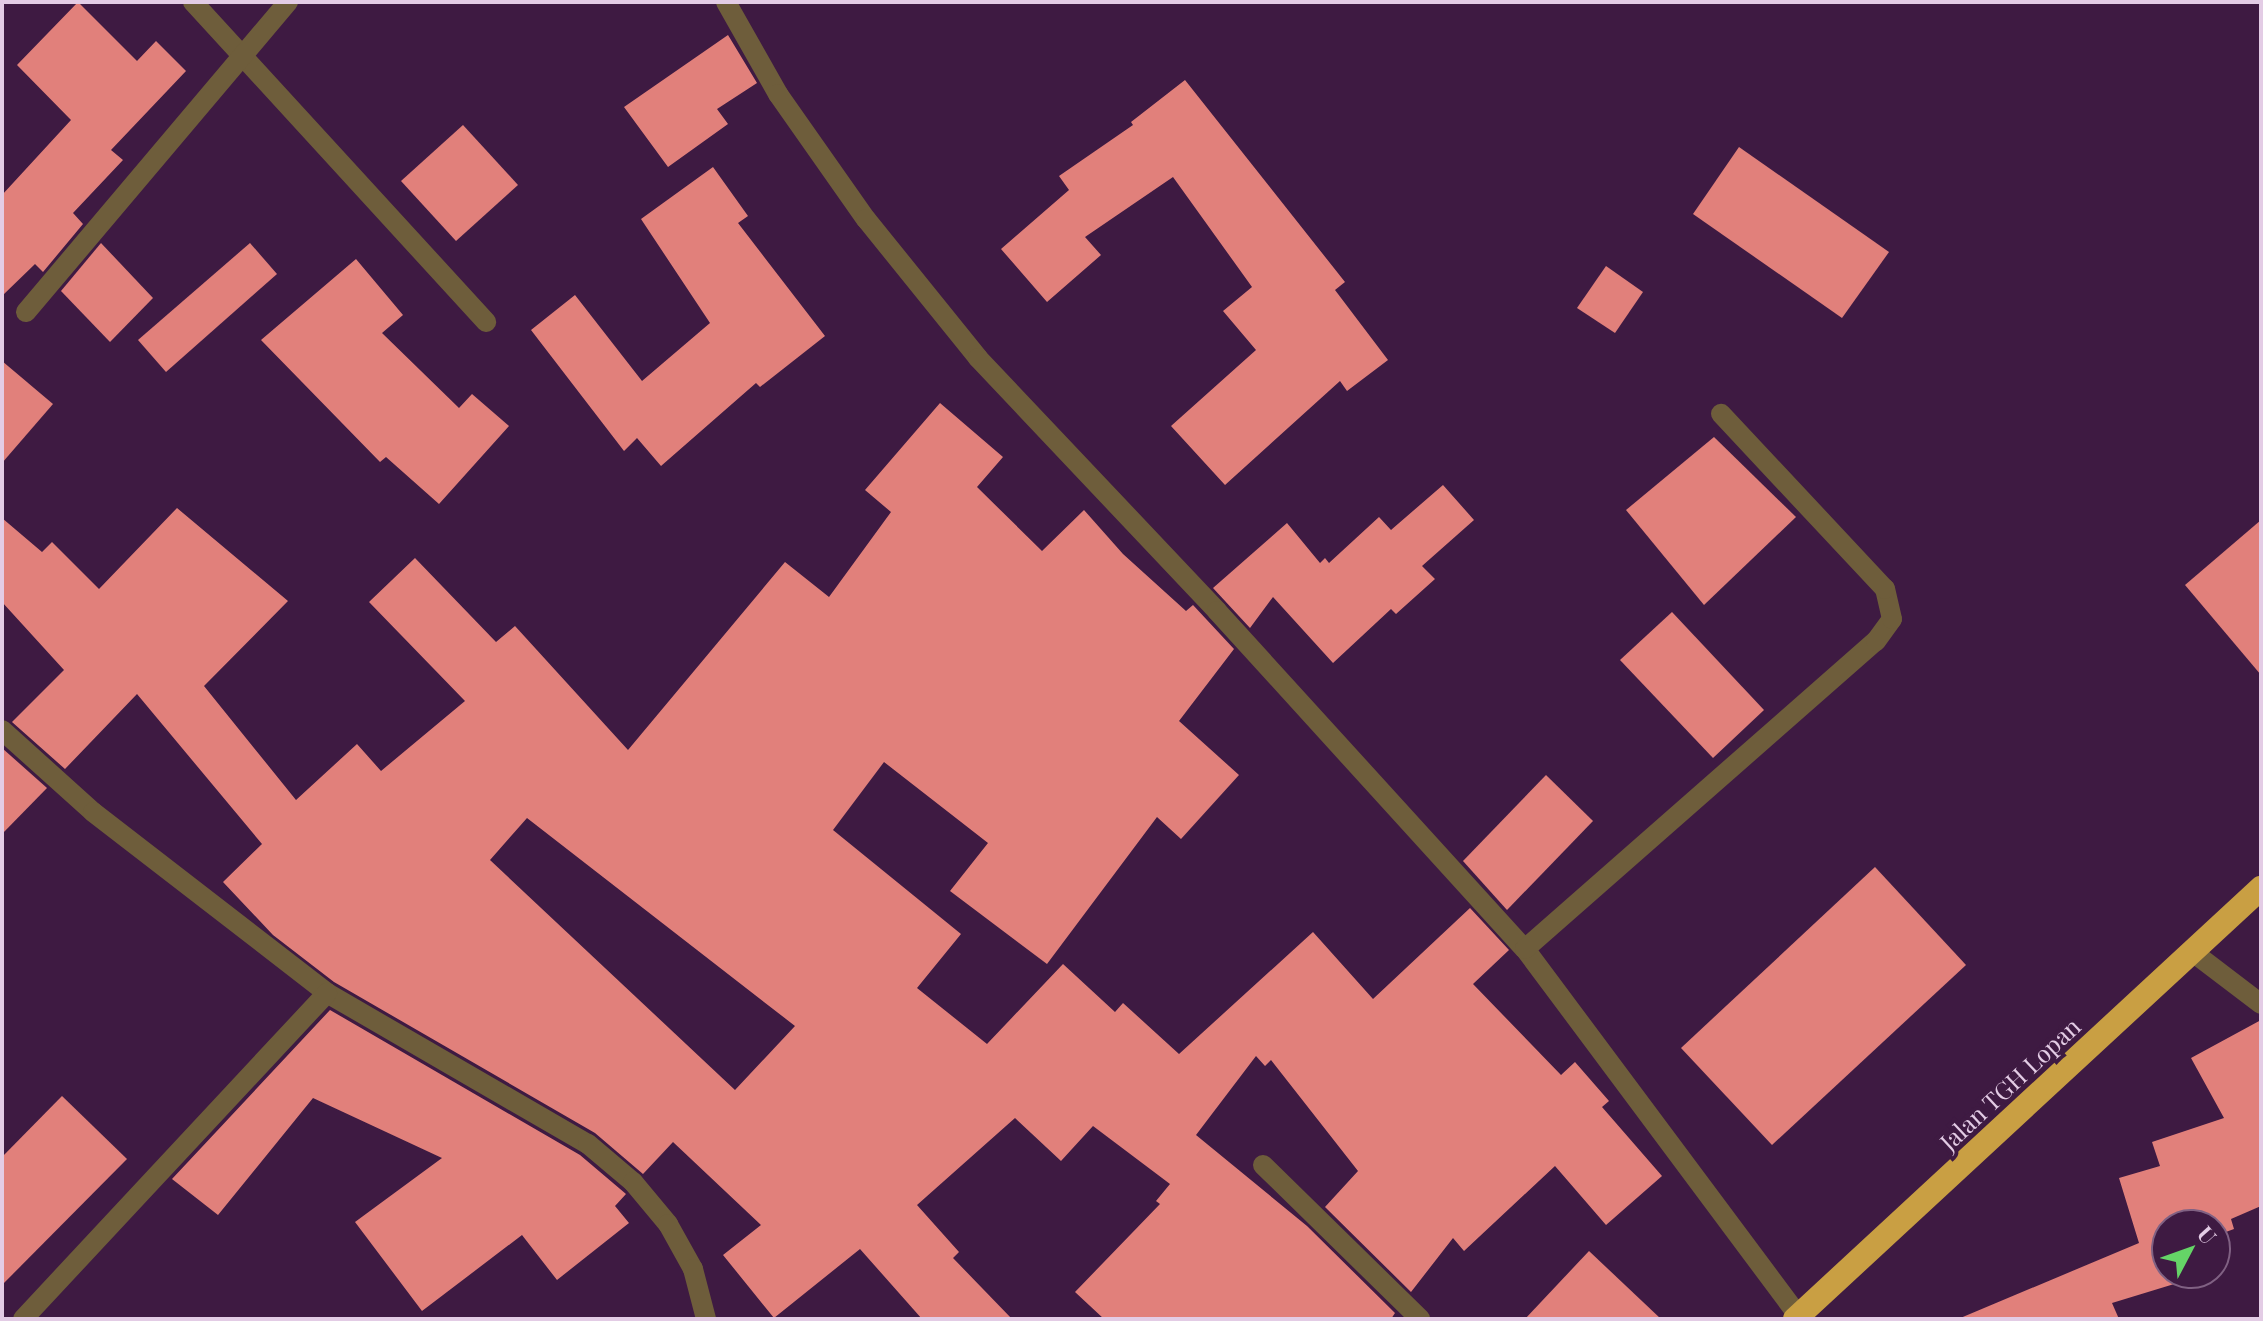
<!DOCTYPE html>
<style>
body{margin:0}
#map{position:relative;width:2263px;height:1321px;overflow:hidden;background:#3e1a42;font-family:"Playfair Display",serif}
div>[style]{position:absolute}
.building>*{inset:0;background:#e1807b}
.minor>*{height:20px;margin:-10px;padding:0 10px;transform-origin:10px;border-radius:10px;background:#6e5d3b}
.highway>*{height:24px;margin:-12px;padding:0 12px;transform-origin:12px;border-radius:12px;background:#c99f43}
span{translate:-50% -50%;white-space:nowrap;text-align:center;line-height:1.15;-webkit-text-stroke:8px #3e1a42;paint-order:stroke}
.street-label{font-size:24px;color:#e3cce5}
.frame{position:absolute;inset:0;border:4px solid #e3cce5;pointer-events:none}
.north{position:absolute;left:2151px;top:1209px;width:80px;height:80px;box-sizing:border-box;background:#3e1a42;border:2px solid #806183;border-radius:50%;rotate:49deg;font-size:22px;font-weight:700;line-height:32px;text-align:center;color:#e3cce5}
.north::after{content:'';display:block;margin:auto;width:28px;height:36px;background:#65d467;clip-path:polygon(50% 0,100% 100%,50% 72%,0 100%)}
</style>
<div id="map">
<div class="building">
<i style="clip-path:polygon(78px 2px,137px 61px,156px 41px,186px 71px,111px 150px,123px 160px,73px 213px,83px 224px,43px 272px,35px 264px,2px 296px,2px 195px,71px 120px,17px 65px)"></i>
<i style="clip-path:polygon(728px 35px,757px 83px,717px 109px,728px 124px,668px 167px,624px 107px)"></i>
<i style="clip-path:polygon(1185px 80px,1345px 282px,1335px 290px,1388px 360px,1347px 391px,1340px 381px,1225px 485px,1171px 426px,1256px 350px,1223px 311px,1252px 287px,1173px 177px,1085px 237px,1101px 255px,1047px 302px,1001px 249px,1069px 190px,1059px 176px,1133px 125px,1131px 122px)"></i>
<i style="clip-path:polygon(463px 125px,518px 185px,456px 241px,401px 181px)"></i>
<i style="clip-path:polygon(1739px 147px,1889px 252px,1842px 318px,1693px 214px)"></i>
<i style="clip-path:polygon(713px 167px,748px 216px,738px 223px,825px 336px,760px 387px,756px 383px,661px 466px,637px 438px,624px 451px,531px 330px,575px 295px,642px 381px,710px 323px,641px 219px)"></i>
<i style="clip-path:polygon(101px 243px,153px 298px,110px 342px,61px 291px)"></i>
<i style="clip-path:polygon(250px 243px,277px 274px,166px 372px,138px 340px)"></i>
<i style="clip-path:polygon(356px 259px,403px 315px,382px 333px,459px 408px,472px 394px,509px 426px,439px 504px,386px 457px,380px 462px,261px 340px)"></i>
<i style="clip-path:polygon(1606px 266px,1643px 292px,1615px 333px,1577px 308px)"></i>
<i style="clip-path:polygon(2px 361px,53px 404px,2px 463px)"></i>
<i style="clip-path:polygon(evenodd,940px 403px,1003px 457px,977px 487px,1042px 551px,1084px 510px,1123px 554px,1186px 611px,1193px 605px,1234px 649px,1179px 721px,1239px 775px,1181px 839px,1157px 817px,1047px 964px,950px 891px,988px 843px,884px 762px,833px 830px,961px 934px,917px 988px,987px 1044px,1063px 964px,1115px 1012px,1123px 1003px,1179px 1054px,1313px 932px,1373px 999px,1470px 908px,1509px 950px,1473px 984px,1561px 1075px,1575px 1062px,1609px 1101px,1602px 1107px,1662px 1176px,1606px 1225px,1555px 1166px,1464px 1251px,1453px 1238px,1411px 1292px,1325px 1207px,1358px 1171px,1271px 1060px,1265px 1066px,1256px 1056px,1196px 1135px,1307px 1226px,1395px 1313px,1391px 1319px,1104px 1319px,1075px 1292px,1160px 1204px,1156px 1201px,1170px 1184px,1093px 1126px,1061px 1161px,1015px 1118px,917px 1205px,959px 1252px,953px 1258px,1012px 1319px,922px 1319px,860px 1249px,774px 1318px,723px 1255px,761px 1225px,673px 1142px,643px 1174px,595px 1133px,334px 982px,273px 935px,223px 882px,262px 844px,137px 694px,65px 769px,12px 722px,64px 670px,2px 602px,2px 518px,42px 552px,52px 542px,99px 589px,177px 508px,288px 601px,204px 686px,296px 800px,357px 744px,381px 771px,465px 701px,369px 602px,415px 558px,496px 642px,515px 626px,628px 750px,785px 562px,829px 597px,891px 512px,865px 490px,940px 403px,527px 818px,795px 1026px,735px 1090px,490px 860px,527px 818px)"></i>
<i style="clip-path:polygon(1714px 437px,1796px 517px,1704px 605px,1626px 510px)"></i>
<i style="clip-path:polygon(1443px 485px,1474px 520px,1422px 566px,1435px 579px,1396px 614px,1391px 609px,1333px 663px,1273px 597px,1250px 628px,1213px 588px,1287px 523px,1320px 563px,1325px 558px,1329px 563px,1379px 517px,1391px 530px)"></i>
<i style="clip-path:polygon(2261px 520px,2261px 675px,2185px 585px)"></i>
<i style="clip-path:polygon(1672px 612px,1764px 710px,1713px 758px,1620px 660px)"></i>
<i style="clip-path:polygon(2px 748px,47px 788px,2px 834px)"></i>
<i style="clip-path:polygon(1546px 775px,1593px 821px,1507px 910px,1463px 861px)"></i>
<i style="clip-path:polygon(1875px 867px,1966px 965px,1772px 1145px,1681px 1048px)"></i>
<i style="clip-path:polygon(330px 1010px,580px 1155px,626px 1194px,615px 1206px,629px 1223px,557px 1280px,522px 1235px,422px 1311px,355px 1222px,442px 1158px,313px 1098px,218px 1215px,172px 1179px)"></i>
<i style="clip-path:polygon(2261px 1020px,2261px 1206px,2231px 1219px,2234px 1229px,2215px 1236px,2215px 1225px,2167px 1225px,2167px 1273px,2181px 1273px,2184px 1281px,2112px 1303px,2119px 1319px,1958px 1319px,2139px 1243px,2119px 1178px,2160px 1166px,2152px 1142px,2224px 1118px,2191px 1058px)"></i>
<i style="clip-path:polygon(62px 1096px,127px 1159px,2px 1285px,2px 1157px)"></i>
<i style="clip-path:polygon(1589px 1251px,1661px 1319px,1525px 1319px)"></i>
</div>
<div class="minor">
<i style="left:193px;top:2px;width:434px;rotate:47.5deg"></i>
<i style="left:726px;top:2px;width:106px;rotate:60.5deg"></i>
<i style="left:778px;top:94px;width:153px;rotate:54.9deg"></i>
<i style="left:866px;top:219px;width:179px;rotate:51.1deg"></i>
<i style="left:978px;top:358px;width:348px;rotate:46.6deg"></i>
<i style="left:1217px;top:611px;width:457px;rotate:47.7deg"></i>
<i style="left:1525px;top:949px;width:458px;rotate:53.3deg"></i>
<i style="left:26px;top:312px;width:406px;rotate:-49.8deg"></i>
<i style="left:2px;top:730px;width:122px;rotate:42deg"></i>
<i style="left:93px;top:812px;width:296px;rotate:37.7deg"></i>
<i style="left:327px;top:993px;width:302px;rotate:30.1deg"></i>
<i style="left:588px;top:1144px;width:59px;rotate:40.2deg"></i>
<i style="left:633px;top:1182px;width:55px;rotate:50.2deg"></i>
<i style="left:668px;top:1224px;width:51px;rotate:60.9deg"></i>
<i style="left:693px;top:1269px;width:52px;rotate:75.4deg"></i>
<i style="left:1525px;top:949px;width:467px;rotate:-41.3deg"></i>
<i style="left:1876px;top:641px;width:27px;rotate:-54deg"></i>
<i style="left:1892px;top:619px;width:31px;rotate:-103deg"></i>
<i style="left:1885px;top:589px;width:240px;rotate:-133.1deg"></i>
<i style="left:2194px;top:953px;width:84px;rotate:37.3deg"></i>
<i style="left:1263px;top:1165px;width:220px;rotate:44.4deg"></i>
<i style="left:23px;top:1319px;width:446px;rotate:-47deg"></i>
</div>
<div class="highway">
<i style="left:1795px;top:1319px;width:635px;rotate:-42.77deg"></i>
</div>
<div class="street-label">
<span style="left:2010px;top:1084px;rotate:-43deg">Jalan TGH Lopan</span>
</div>
<div class="frame"></div>
<div class="north">U</div>
</div>
